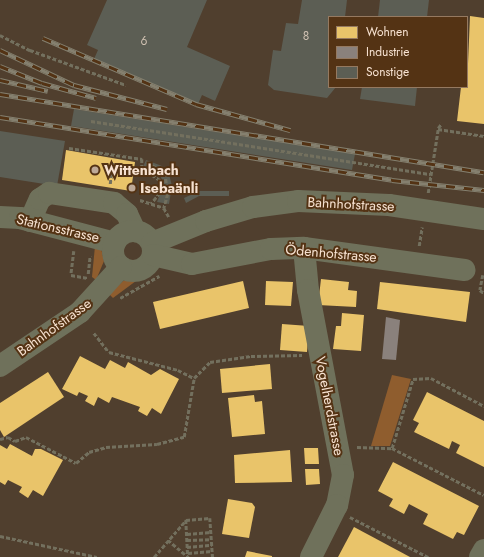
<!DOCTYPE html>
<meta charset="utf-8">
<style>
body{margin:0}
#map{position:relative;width:484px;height:557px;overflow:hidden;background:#503f2e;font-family:Jost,sans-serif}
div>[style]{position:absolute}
.green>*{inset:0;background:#8f5d2e}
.homes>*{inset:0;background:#e9c46a}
.industry>*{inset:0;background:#8a817c}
.building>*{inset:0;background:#5c5e54}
.path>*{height:2.5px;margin-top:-1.25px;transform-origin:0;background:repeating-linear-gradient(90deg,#73705e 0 4px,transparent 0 6px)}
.minor>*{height:22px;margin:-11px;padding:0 11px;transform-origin:11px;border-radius:11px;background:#6f715b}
.minor>.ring{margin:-11px;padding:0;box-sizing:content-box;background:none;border:22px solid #6f715b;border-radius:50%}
.rail>*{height:4.5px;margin-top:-2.25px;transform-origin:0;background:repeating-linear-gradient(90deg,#543314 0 9px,#85806f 0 18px);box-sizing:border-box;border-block:1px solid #85806f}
.dots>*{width:11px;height:11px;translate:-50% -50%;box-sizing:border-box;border:2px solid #543314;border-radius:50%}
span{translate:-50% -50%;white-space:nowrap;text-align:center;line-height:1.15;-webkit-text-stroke:4px #543314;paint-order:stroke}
.number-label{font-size:12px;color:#d0c1b2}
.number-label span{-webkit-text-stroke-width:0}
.poi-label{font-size:14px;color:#f7e2d1;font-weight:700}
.left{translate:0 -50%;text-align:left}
.street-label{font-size:14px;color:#f7e2d1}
.legend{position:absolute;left:328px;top:16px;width:140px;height:72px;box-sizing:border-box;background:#543314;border:1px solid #957960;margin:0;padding:5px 7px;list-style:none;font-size:12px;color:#f7e2d1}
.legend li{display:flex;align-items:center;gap:8px;height:20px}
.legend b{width:20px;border:1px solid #957960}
</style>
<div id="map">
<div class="green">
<i style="clip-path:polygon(95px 246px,101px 248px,104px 261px,96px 280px,92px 277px)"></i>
<i style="clip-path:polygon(140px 278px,113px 298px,109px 294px,123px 281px)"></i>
<i style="clip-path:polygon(392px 375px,411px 379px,390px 446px,371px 446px)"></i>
</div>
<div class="homes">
<i style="clip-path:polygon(470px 16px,484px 18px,484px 124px,457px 121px,461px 87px,467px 87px)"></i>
<i style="clip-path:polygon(66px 150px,135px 162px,131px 191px,62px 180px)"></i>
<i style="clip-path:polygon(321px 279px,349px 282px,348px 290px,357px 291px,356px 307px,318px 305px)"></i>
<i style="clip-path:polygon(243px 281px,249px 308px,160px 329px,153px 302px)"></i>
<i style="clip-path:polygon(266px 281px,293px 282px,291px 306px,265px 305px)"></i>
<i style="clip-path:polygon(380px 282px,470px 292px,466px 322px,377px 309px)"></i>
<i style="clip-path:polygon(342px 313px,364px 315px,361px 351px,333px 349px,336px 326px,341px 326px)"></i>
<i style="clip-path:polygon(282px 324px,309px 326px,307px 352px,280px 350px)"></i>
<i style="clip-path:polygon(80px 356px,105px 369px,110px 360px,125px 368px,128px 362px,151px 375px,160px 369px,179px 379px,161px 414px,152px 408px,147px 416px,138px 411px,140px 407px,112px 397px,109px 403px,98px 397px,94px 406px,85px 401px,88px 396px,79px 392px,77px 396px,62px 389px)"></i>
<i style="clip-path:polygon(270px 364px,272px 389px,222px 393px,220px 369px)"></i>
<i style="clip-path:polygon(48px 372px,64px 397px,4px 437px,0 430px,0 403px)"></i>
<i style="clip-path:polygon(427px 392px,484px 421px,484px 467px,456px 453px,460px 445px,452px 441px,449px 449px,414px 432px,419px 423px,413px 420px)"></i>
<i style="clip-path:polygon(254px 395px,255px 402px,262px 401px,265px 434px,232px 437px,228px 398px)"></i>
<i style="clip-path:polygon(10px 444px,32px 456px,35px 449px,41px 449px,63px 460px,43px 496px,33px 490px,28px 498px,19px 492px,22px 487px,8px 480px,5px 485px,0 482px,0 445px,7px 449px)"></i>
<i style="clip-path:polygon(304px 448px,318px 448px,319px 464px,305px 464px)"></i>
<i style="clip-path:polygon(290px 450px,292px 482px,235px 483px,234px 455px)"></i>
<i style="clip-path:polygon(393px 462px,479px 506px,464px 535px,457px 532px,453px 539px,423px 524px,428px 514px,409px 504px,404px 514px,389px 506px,393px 499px,378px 491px)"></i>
<i style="clip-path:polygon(305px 469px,319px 469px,320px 484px,306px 485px)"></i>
<i style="clip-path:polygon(228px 499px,252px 503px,255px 507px,249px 538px,222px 534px)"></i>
<i style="clip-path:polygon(354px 527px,410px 557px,338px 557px)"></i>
<i style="clip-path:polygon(247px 551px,272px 556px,272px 557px,245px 557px)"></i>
</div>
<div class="industry">
<i style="clip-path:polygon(386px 317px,400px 320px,396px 360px,382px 359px)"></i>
</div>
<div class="building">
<i style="clip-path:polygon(107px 0,207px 0,187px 47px,230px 66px,215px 101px,202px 95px,198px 104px,94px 59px,98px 50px,87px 45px)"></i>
<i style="clip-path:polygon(302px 0,347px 0,345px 17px,329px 17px,329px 87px,336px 87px,327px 98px,274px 90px,268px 85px,273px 50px,281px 51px,286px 23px,298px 24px)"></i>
<i style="clip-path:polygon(380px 0,429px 0,427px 17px,378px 17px)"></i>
<i style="clip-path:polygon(362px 87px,417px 87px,415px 106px,360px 99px)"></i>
<i style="clip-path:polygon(74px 109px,355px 154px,352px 170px,71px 126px)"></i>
<i style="clip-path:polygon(0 131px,65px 141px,57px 186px,0 177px)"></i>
<i style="clip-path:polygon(146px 160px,162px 166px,169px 174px,172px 186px,169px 204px,157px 202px,164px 184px,160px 175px,143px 167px)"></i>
<i style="clip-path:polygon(199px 191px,229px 191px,229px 196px,199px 196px)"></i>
<i style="clip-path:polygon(197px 192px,199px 196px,186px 203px,184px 198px)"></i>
</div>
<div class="path">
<i style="left:0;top:35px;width:34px;rotate:27deg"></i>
<i style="left:30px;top:50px;width:102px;rotate:20deg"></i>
<i style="left:91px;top:121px;width:344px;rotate:8.9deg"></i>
<i style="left:438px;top:128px;width:6px;rotate:-51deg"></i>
<i style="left:438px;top:129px;width:47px;rotate:8.7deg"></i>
<i style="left:69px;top:148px;width:74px;rotate:8.6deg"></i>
<i style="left:142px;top:159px;width:9px;rotate:90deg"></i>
<i style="left:142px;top:168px;width:22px;rotate:34deg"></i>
<i style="left:160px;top:180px;width:13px;rotate:90deg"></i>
<i style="left:160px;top:193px;width:14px;rotate:129deg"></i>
<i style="left:147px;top:162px;width:21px;rotate:31deg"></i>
<i style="left:165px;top:173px;width:21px;rotate:82deg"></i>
<i style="left:168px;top:194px;width:15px;rotate:106deg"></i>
<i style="left:164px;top:208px;width:10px;rotate:61deg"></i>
<i style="left:110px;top:184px;width:23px;rotate:-83deg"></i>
<i style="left:428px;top:193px;width:65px;rotate:-81.1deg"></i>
<i style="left:140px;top:200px;width:25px;rotate:18deg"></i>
<i style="left:419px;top:246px;width:19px;rotate:-81deg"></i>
<i style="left:74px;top:251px;width:24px;rotate:97deg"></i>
<i style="left:71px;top:275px;width:17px;rotate:10deg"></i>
<i style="left:88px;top:274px;width:18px;rotate:-84deg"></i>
<i style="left:483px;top:275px;width:15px;rotate:101deg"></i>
<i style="left:480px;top:290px;width:5px;rotate:37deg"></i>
<i style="left:120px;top:298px;width:45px;rotate:-29.4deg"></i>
<i style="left:94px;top:333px;width:24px;rotate:52deg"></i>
<i style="left:109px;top:352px;width:71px;rotate:14.6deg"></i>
<i style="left:178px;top:370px;width:18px;rotate:27deg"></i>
<i style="left:0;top:439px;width:8px;rotate:-14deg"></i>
<i style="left:8px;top:437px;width:8px;rotate:30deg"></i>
<i style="left:15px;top:441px;width:12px;rotate:-20deg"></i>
<i style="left:26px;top:437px;width:56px;rotate:27.5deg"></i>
<i style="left:76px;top:463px;width:17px;rotate:-40deg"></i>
<i style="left:89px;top:452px;width:18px;rotate:-16deg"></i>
<i style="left:106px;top:447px;width:51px;rotate:-3.4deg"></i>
<i style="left:157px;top:444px;width:28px;rotate:-15deg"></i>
<i style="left:184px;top:437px;width:60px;rotate:-80.4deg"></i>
<i style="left:194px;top:378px;width:23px;rotate:-45deg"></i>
<i style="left:210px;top:362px;width:41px;rotate:-8.3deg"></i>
<i style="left:251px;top:356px;width:51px;rotate:-1.1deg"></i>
<i style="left:357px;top:447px;width:35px;rotate:2deg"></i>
<i style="left:392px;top:448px;width:103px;rotate:27.1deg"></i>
<i style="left:392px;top:448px;width:72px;rotate:-73.1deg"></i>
<i style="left:413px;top:379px;width:18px;rotate:-3deg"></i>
<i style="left:431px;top:378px;width:60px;rotate:27.8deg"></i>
<i style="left:350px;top:517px;width:88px;rotate:27.1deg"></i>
<i style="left:186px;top:520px;width:37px;rotate:87deg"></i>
<i style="left:187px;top:534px;width:24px;rotate:-5deg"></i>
<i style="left:0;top:536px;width:99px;rotate:12.2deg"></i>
<i style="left:168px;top:540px;width:26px;rotate:40deg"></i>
<i style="left:187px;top:540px;width:24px;rotate:-2deg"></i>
<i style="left:187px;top:547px;width:25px;rotate:-5deg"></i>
<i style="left:188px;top:553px;width:24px;rotate:-5deg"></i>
<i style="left:154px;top:557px;width:49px;rotate:-49.1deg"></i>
<i style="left:186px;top:520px;width:24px;rotate:-5deg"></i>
<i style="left:210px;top:518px;width:39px;rotate:86deg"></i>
</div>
<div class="minor">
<i style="left:0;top:217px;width:20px;rotate:3deg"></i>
<i style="left:20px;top:218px;width:98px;rotate:14.7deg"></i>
<i style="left:30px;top:221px;width:24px;rotate:-66deg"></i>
<i style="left:40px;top:199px;width:11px;rotate:-34deg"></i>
<i style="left:49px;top:193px;width:66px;rotate:8.7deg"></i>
<i style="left:114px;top:203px;width:17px;rotate:40deg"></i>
<i style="left:127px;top:214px;width:19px;rotate:65deg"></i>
<i class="ring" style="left:113px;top:231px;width:18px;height:18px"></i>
<i style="left:152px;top:243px;width:58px;rotate:-22.2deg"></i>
<i style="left:206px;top:221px;width:49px;rotate:-16.6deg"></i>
<i style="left:253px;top:207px;width:45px;rotate:-7.6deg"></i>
<i style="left:298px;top:201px;width:91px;rotate:2.5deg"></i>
<i style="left:389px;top:205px;width:96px;rotate:8.4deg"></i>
<i style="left:304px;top:248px;width:42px;rotate:84.6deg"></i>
<i style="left:308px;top:290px;width:188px;rotate:79.3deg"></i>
<i style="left:343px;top:475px;width:31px;rotate:101deg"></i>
<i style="left:337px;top:505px;width:58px;rotate:116.6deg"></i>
<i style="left:153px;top:255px;width:40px;rotate:13deg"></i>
<i style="left:192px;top:264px;width:80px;rotate:-10.8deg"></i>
<i style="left:271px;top:249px;width:33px;rotate:-2deg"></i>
<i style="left:304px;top:248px;width:162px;rotate:7.8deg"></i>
<i style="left:0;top:366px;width:97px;rotate:-34deg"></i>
<i style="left:80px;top:312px;width:61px;rotate:-47.7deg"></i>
<i style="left:480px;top:557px;width:8px;rotate:-60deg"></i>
</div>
<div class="rail">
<i style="left:43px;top:38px;width:167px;rotate:23.3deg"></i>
<i style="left:196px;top:104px;width:98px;rotate:15.5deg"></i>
<i style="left:0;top:50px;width:82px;rotate:25.3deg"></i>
<i style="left:74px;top:85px;width:96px;rotate:14.5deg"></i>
<i style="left:0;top:66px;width:45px;rotate:22deg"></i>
<i style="left:42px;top:83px;width:56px;rotate:15.5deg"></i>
<i style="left:0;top:80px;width:49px;rotate:12.9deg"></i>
<i style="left:0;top:94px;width:490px;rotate:9.2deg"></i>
<i style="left:0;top:117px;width:397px;rotate:9.1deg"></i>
<i style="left:392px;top:180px;width:93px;rotate:6.2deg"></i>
</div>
<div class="dots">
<i style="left:95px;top:170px;background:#bda998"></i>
<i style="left:132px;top:188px;background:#bda998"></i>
</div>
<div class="number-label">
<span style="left:306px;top:37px">8</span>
<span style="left:144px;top:42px">6</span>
</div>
<div class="poi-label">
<span class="left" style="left:104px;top:170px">Wittenbach</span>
<span class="left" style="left:140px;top:188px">Isebaänli</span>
</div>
<div class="street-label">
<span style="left:351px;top:204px;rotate:3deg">Bahnhofstrasse</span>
<span style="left:58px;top:228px;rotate:13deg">Stationsstrasse</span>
<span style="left:331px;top:253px;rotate:5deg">Ödenhofstrasse</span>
<span style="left:54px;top:327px;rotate:-36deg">Bahnhofstrasse</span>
<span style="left:330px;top:406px;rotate:79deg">Vogelherdstrasse</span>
</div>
<ul class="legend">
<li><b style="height:11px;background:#e9c46a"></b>Wohnen</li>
<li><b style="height:11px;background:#8a817c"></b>Industrie</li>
<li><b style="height:11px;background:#5c5e54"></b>Sonstige</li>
</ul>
</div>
